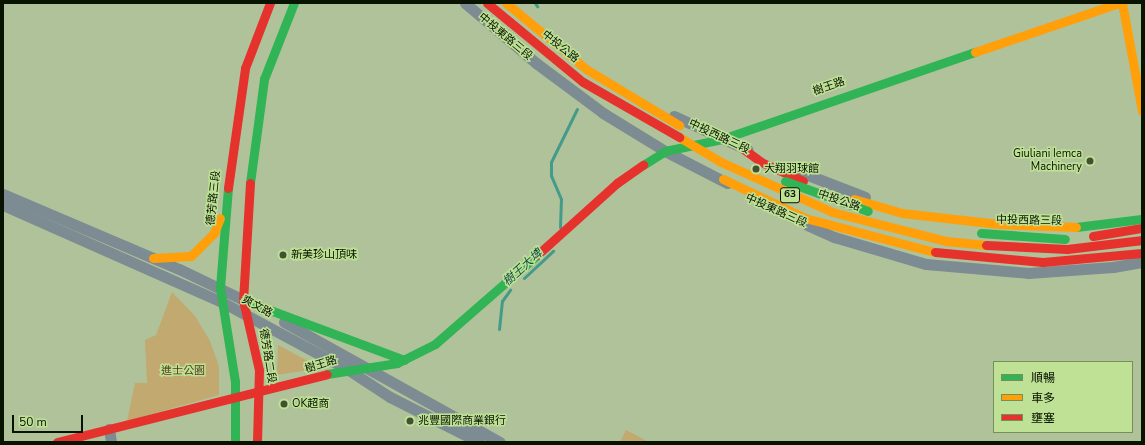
<!DOCTYPE html>
<meta charset="utf-8">
<style>
body{margin:0}
#map{position:relative;width:1145px;height:445px;overflow:hidden;background:#b0c29a;font-family:"Nunito Sans","Noto Sans TC",sans-serif}
div>[style]{position:absolute}
.green>*{inset:0;background:#c2a970}
.stream>*{height:3px;margin:-1.5px;padding:0 1.5px;transform-origin:1.5px;border-radius:1.5px;background:#459b8a}
.street>*{height:11px;margin:-5.5px;padding:0 5.5px;transform-origin:5.5px;border-radius:5.5px;background:#7d8c92}
.fast>*{height:9px;margin:-4.5px;padding:0 4.5px;transform-origin:4.5px;border-radius:4.5px;background:#30b455}
.slow>*{height:9px;margin:-4.5px;padding:0 4.5px;transform-origin:4.5px;border-radius:4.5px;background:#ff9f0a}
.jam>*{height:9px;margin:-4.5px;padding:0 4.5px;transform-origin:4.5px;border-radius:4.5px;background:#e5322d}
.fast-bridge>*{height:9px;margin:-4.5px;padding:0 4.5px;transform-origin:4.5px;border-radius:4.5px;background:#30b455}
.slow-bridge>*{height:9px;margin:-4.5px;padding:0 4.5px;transform-origin:4.5px;border-radius:4.5px;background:#ff9f0a}
.jam-bridge>*{height:9px;margin:-4.5px;padding:0 4.5px;transform-origin:4.5px;border-radius:4.5px;background:#e5322d}
.dots>*{width:11px;height:11px;translate:-50% -50%;box-sizing:border-box;border:2px solid #bee195;border-radius:50%}
span{translate:-50% -50%;white-space:nowrap;text-align:center;line-height:1.15;-webkit-text-stroke:3px #bee195;paint-order:stroke}
.shield-label span{padding:1px 3px;background:#bee195;border:1px solid;border-radius:3px;-webkit-text-stroke-width:0}
.shield-label{font-size:10px;color:#081300;font-weight:700}
.street-label{font-size:11px;color:#081300}
.poi-label{font-size:11px;color:#081300}
.right{translate:-100% -50%;text-align:right}
.left{translate:0 -50%;text-align:left}
.park-label{font-size:11px;color:#543a1a}
.water-label{font-size:12px;color:#124e4a;font-style:italic}
.frame{position:absolute;inset:0;border:4px solid #081300;pointer-events:none}
.legend{position:absolute;left:993px;top:361px;width:140px;height:72px;box-sizing:border-box;background:#bee195;border:1px solid #758f59;margin:0;padding:5px 7px;list-style:none;font-size:12px;color:#081300}
.legend li{display:flex;align-items:center;gap:8px;height:20px}
.legend b{width:20px;border:1px solid #758f59}
.scale{position:absolute;left:12px;top:415px;width:71px;height:18px;box-sizing:border-box;border:2px solid #081300;border-top:0;padding-left:5px;font-size:12px;line-height:14px;white-space:nowrap;color:#081300;-webkit-text-stroke:3px #bee195;paint-order:stroke}
</style>
<div id="map">
<div class="green">
<i style="clip-path:polygon(172px 292px,195px 316px,210px 341px,219px 366px,219px 395px,127px 421px,135px 383px,147px 383px,145px 340px,156px 335px)"></i>
<i style="clip-path:polygon(278px 345px,321px 368px,277px 375px)"></i>
<i style="clip-path:polygon(626px 430px,649px 442px,620px 442px)"></i>
</div>
<div class="stream">
<i style="left:535px;top:3px;width:4px;rotate:56deg"></i>
<i style="left:560px;top:227px;width:28px;rotate:-88deg"></i>
<i style="left:561px;top:199px;width:26px;rotate:-113deg"></i>
<i style="left:551px;top:175px;width:13px;rotate:-90deg"></i>
<i style="left:551px;top:162px;width:59px;rotate:-63.9deg"></i>
<i style="left:524px;top:278px;width:40px;rotate:-43deg"></i>
<i style="left:499px;top:329px;width:28px;rotate:-84deg"></i>
<i style="left:502px;top:301px;width:14px;rotate:-54deg"></i>
</div>
<div class="street">
<i style="left:465px;top:3px;width:93px;rotate:40.2deg"></i>
<i style="left:536px;top:63px;width:84px;rotate:36.7deg"></i>
<i style="left:603px;top:113px;width:73px;rotate:31.5deg"></i>
<i style="left:665px;top:151px;width:70px;rotate:27.3deg"></i>
<i style="left:674px;top:116px;width:81px;rotate:24.7deg"></i>
<i style="left:795px;top:170px;width:75px;rotate:21.1deg"></i>
<i style="left:3px;top:194px;width:191px;rotate:23.1deg"></i>
<i style="left:179px;top:269px;width:76px;rotate:25.6deg"></i>
<i style="left:3px;top:205px;width:240px;rotate:23.9deg"></i>
<i style="left:222px;top:302px;width:142px;rotate:28.2deg"></i>
<i style="left:347px;top:369px;width:51px;rotate:33.1deg"></i>
<i style="left:390px;top:397px;width:100px;rotate:26.8deg"></i>
<i style="left:807px;top:225px;width:30px;rotate:24deg"></i>
<i style="left:834px;top:237px;width:96px;rotate:16.4deg"></i>
<i style="left:926px;top:264px;width:102px;rotate:5deg"></i>
<i style="left:1028px;top:273px;width:85px;rotate:-4deg"></i>
<i style="left:1113px;top:267px;width:29px;rotate:-10deg"></i>
<i style="left:284px;top:322px;width:247px;rotate:29.1deg"></i>
<i style="left:109px;top:429px;width:13px;rotate:81deg"></i>
</div>
<div class="fast">
<i style="left:643px;top:165px;width:26px;rotate:-32deg"></i>
<i style="left:665px;top:151px;width:58px;rotate:-11.9deg"></i>
<i style="left:722px;top:139px;width:268px;rotate:-19deg"></i>
<i style="left:250px;top:183px;width:105px;rotate:-82.3deg"></i>
<i style="left:264px;top:79px;width:82px;rotate:-68.5deg"></i>
<i style="left:228px;top:188px;width:100px;rotate:94.6deg"></i>
<i style="left:220px;top:288px;width:95px;rotate:80.9deg"></i>
<i style="left:235px;top:382px;width:60px;rotate:90deg"></i>
<i style="left:1076px;top:227px;width:66px;rotate:-6.9deg"></i>
<i style="left:243px;top:300px;width:172px;rotate:20.4deg"></i>
<i style="left:327px;top:374px;width:71px;rotate:-8.9deg"></i>
<i style="left:397px;top:363px;width:42px;rotate:-26.6deg"></i>
<i style="left:435px;top:344px;width:135px;rotate:-41.1deg"></i>
</div>
<div class="slow">
<i style="left:1122px;top:3px;width:110px;rotate:79.5deg"></i>
<i style="left:975px;top:52px;width:152px;rotate:-18.8deg"></i>
<i style="left:723px;top:179px;width:91px;rotate:25.4deg"></i>
<i style="left:805px;top:218px;width:134px;rotate:14.7deg"></i>
<i style="left:854px;top:199px;width:50px;rotate:16.3deg"></i>
<i style="left:902px;top:213px;width:97px;rotate:6.5deg"></i>
<i style="left:998px;top:224px;width:78px;rotate:2.2deg"></i>
<i style="left:153px;top:258px;width:38px;rotate:-3deg"></i>
<i style="left:191px;top:256px;width:33px;rotate:-45deg"></i>
<i style="left:214px;top:233px;width:16px;rotate:-68deg"></i>
</div>
<div class="jam">
<i style="left:742px;top:148px;width:24px;rotate:36deg"></i>
<i style="left:761px;top:162px;width:46px;rotate:24.3deg"></i>
<i style="left:250px;top:183px;width:117px;rotate:93.4deg"></i>
<i style="left:243px;top:300px;width:72px;rotate:77.1deg"></i>
<i style="left:259px;top:370px;width:72px;rotate:91.6deg"></i>
<i style="left:228px;top:188px;width:121px;rotate:-81.9deg"></i>
<i style="left:245px;top:68px;width:70px;rotate:-69deg"></i>
<i style="left:935px;top:252px;width:108px;rotate:5.3deg"></i>
<i style="left:1043px;top:262px;width:99px;rotate:-5.2deg"></i>
<i style="left:537px;top:255px;width:108px;rotate:-42deg"></i>
<i style="left:617px;top:183px;width:32px;rotate:-35deg"></i>
<i style="left:57px;top:442px;width:278px;rotate:-14.1deg"></i>
</div>
<div class="fast-bridge">
<i style="left:785px;top:181px;width:88px;rotate:19.9deg"></i>
<i style="left:981px;top:233px;width:84px;rotate:4.1deg"></i>
</div>
<div class="slow-bridge">
<i style="left:506px;top:3px;width:104px;rotate:39.5deg"></i>
<i style="left:586px;top:69px;width:109px;rotate:31.1deg"></i>
<i style="left:679px;top:137px;width:49px;rotate:30.8deg"></i>
<i style="left:721px;top:162px;width:122px;rotate:24.2deg"></i>
<i style="left:832px;top:212px;width:118px;rotate:14.3deg"></i>
<i style="left:946px;top:241px;width:40px;rotate:5.7deg"></i>
</div>
<div class="jam-bridge">
<i style="left:487px;top:3px;width:124px;rotate:39.5deg"></i>
<i style="left:583px;top:82px;width:111px;rotate:29.8deg"></i>
<i style="left:1093px;top:236px;width:50px;rotate:-9.3deg"></i>
<i style="left:986px;top:245px;width:81px;rotate:2.8deg"></i>
<i style="left:1067px;top:249px;width:76px;rotate:-6.8deg"></i>
</div>
<div class="dots">
<i style="left:1090px;top:161px;background:#435036"></i>
<i style="left:756px;top:169px;background:#435036"></i>
<i style="left:283px;top:255px;background:#435036"></i>
<i style="left:284px;top:404px;background:#435036"></i>
<i style="left:410px;top:421px;background:#435036"></i>
</div>
<div class="shield-label">
<span style="left:790px;top:195px">63</span>
</div>
<div class="street-label">
<span style="left:505px;top:37px;rotate:40deg">中投東路三段</span>
<span style="left:560px;top:47px;rotate:39deg">中投公路</span>
<span style="left:829px;top:87px;rotate:-19deg">樹王路</span>
<span style="left:719px;top:137px;rotate:25deg">中投西路三段</span>
<span style="left:214px;top:198px;rotate:-84deg">德芳路三段</span>
<span style="left:839px;top:201px;rotate:19deg">中投公路</span>
<span style="left:776px;top:211px;rotate:24deg">中投東路三段</span>
<span style="left:1029px;top:221px;rotate:1deg">中投西路三段</span>
<span style="left:257px;top:307px;rotate:28deg">爽文路</span>
<span style="left:267px;top:356px;rotate:81deg">德芳路二段</span>
<span style="left:321px;top:365px;rotate:-17deg">樹王路</span>
</div>
<div class="poi-label">
<span class="right" style="left:1082px;top:161px">Giuliani Iemca<br>Machinery</span>
<span class="left" style="left:764px;top:169px">大翔羽球館</span>
<span class="left" style="left:291px;top:255px">新美珍山頂味</span>
<span class="left" style="left:292px;top:404px">OK超商</span>
<span class="left" style="left:418px;top:421px">兆豐國際商業銀行</span>
</div>
<div class="park-label">
<span style="left:183px;top:371px">進士公園</span>
</div>
<div class="water-label">
<span style="left:523px;top:268px;rotate:-42deg">樹王大埤</span>
</div>
<div class="frame"></div>
<ul class="legend">
<li><b style="height:5px;background:#30b455"></b>順暢</li>
<li><b style="height:5px;background:#ff9f0a"></b>車多</li>
<li><b style="height:5px;background:#e5322d"></b>壅塞</li>
</ul>
<div class="scale">50 m</div>
</div>
